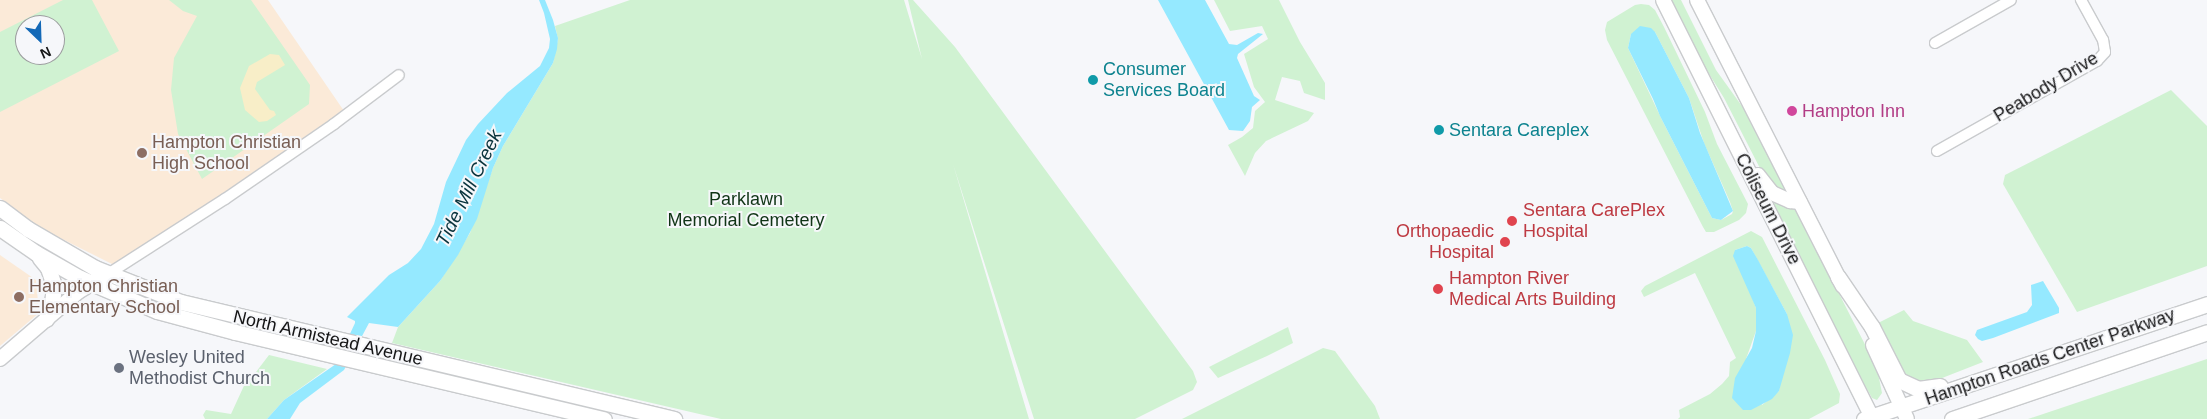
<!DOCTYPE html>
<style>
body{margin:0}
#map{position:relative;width:2207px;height:419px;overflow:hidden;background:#f6f7fa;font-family:Arial,sans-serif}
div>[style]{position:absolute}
.education>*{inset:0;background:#fbead8}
.green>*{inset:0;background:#d0f2d2}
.sand>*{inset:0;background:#f8eec8}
.water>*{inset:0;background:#95e9ff}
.roads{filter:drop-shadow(1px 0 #c9cbcd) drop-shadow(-1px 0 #c9cbcd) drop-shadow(0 1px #c9cbcd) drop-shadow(0 -1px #c9cbcd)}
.street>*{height:10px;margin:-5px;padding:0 5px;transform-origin:5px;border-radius:5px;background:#fff}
.secondary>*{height:14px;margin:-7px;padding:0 7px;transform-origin:7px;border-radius:7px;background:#fff}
.primary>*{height:15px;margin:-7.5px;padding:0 7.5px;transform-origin:7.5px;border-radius:7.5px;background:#fff}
.dots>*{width:14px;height:14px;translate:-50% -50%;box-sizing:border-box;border:2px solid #f6f7fa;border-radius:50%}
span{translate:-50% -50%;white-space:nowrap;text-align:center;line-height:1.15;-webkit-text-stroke:4px #f6f7fa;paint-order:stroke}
.culture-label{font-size:18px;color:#0d838f}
.left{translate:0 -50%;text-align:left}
.street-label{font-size:18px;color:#151516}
.hotel-label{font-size:18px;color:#b23c85}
.education-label{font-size:18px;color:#785e54}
.park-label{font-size:18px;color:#103516}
.health-label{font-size:18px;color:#be3a42}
.right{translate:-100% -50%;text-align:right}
.worship-label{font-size:18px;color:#5b616d}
.water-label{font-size:19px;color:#09333c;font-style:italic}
.north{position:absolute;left:15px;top:15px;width:50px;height:50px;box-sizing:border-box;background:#f6f7fa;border:1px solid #9c9d9f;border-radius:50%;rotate:156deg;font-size:14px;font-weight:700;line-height:20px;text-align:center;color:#151516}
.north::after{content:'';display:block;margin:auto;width:18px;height:22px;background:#1469b7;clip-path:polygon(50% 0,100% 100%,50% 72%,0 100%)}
</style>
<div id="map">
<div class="education">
<i style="clip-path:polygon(evenodd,0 0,268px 0,344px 111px,222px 195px,114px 265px,40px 228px,0 198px,0 0,25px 25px,55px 25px,55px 55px,25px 55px,25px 25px)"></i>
<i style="clip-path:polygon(0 255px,36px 280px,39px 313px,0 346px)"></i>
</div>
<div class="green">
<i style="clip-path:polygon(evenodd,63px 0,92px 0,119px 51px,0 112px,0 32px,63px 0,25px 25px,55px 25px,55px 55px,25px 55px,25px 25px)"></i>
<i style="clip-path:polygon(169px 0,251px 0,310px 85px,309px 104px,202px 179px,178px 134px,171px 90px,174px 58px,197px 16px,183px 11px)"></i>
<i style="clip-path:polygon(630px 0,904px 0,922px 59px,908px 0,913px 0,955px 47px,1193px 371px,1197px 382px,1193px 390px,1135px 419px,1034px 419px,953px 164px,1029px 419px,721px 419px,392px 343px,398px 327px,440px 281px,470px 233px,493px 168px,503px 146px,553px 63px,558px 39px,555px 26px)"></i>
<i style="clip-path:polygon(1214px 0,1279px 0,1300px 42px,1325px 83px,1325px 100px,1304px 93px,1300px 81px,1282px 77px,1275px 100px,1314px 113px,1308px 121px,1266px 141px,1255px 153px,1245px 176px,1228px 145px,1242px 137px,1253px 128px,1255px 111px,1265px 102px,1254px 87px,1244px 54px,1268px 39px,1262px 26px,1230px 31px)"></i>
<i style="clip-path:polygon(1671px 0,1681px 0,1716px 70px,1749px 116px,1785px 184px,1785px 189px,1783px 191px,1767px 182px,1724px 98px,1696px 53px)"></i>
<i style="clip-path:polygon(evenodd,1641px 4px,1649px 5px,1655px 10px,1664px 27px,1705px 112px,1717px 144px,1748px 204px,1746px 213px,1739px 220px,1714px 232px,1706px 232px,1703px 227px,1607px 40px,1605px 30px,1607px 22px,1635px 5px,1641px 4px,1655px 32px,1689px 98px,1704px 143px,1730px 202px,1733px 211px,1732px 214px,1721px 220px,1712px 218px,1662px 120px,1628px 48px,1631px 34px,1655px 32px)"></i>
<i style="clip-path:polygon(2171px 90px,2207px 126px,2207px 266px,2077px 312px,2003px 184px,2005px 175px)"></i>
<i style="clip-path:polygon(1769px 197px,1786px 207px,1795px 210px,1804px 225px,1877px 368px,1882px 393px,1877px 400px,1872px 398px,1864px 384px)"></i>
<i style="clip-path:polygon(evenodd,1751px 231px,1762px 237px,1825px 360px,1840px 394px,1839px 403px,1809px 419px,1678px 419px,1680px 417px,1679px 410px,1710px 394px,1722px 384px,1729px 376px,1730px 362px,1736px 358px,1695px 273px,1644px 297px,1641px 291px,1645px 286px,1751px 231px,1747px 246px,1751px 248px,1787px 314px,1779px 391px,1762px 405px,1746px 359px,1756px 331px,1756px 308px,1735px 250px,1747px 246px)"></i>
<i style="clip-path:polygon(1904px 310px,1913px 321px,1967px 340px,1983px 362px,1937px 380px,1921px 383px,1904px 374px,1878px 323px)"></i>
<i style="clip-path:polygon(1288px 327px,1293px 343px,1267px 356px,1218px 378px,1209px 367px)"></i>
<i style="clip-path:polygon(1323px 348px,1335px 351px,1375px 406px,1380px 419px,1182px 419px)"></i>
<i style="clip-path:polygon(269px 355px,327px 369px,284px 400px,267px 419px,205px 419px,203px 415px,206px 410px,231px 414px,248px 377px,256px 372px)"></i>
<i style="clip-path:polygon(2207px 359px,2207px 419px,2028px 419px,2189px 365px)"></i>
</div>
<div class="sand">
<i style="clip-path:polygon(270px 54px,279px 55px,285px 65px,257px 82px,255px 89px,270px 110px,274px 111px,276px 115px,267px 121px,259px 122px,245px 110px,240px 88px,249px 66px)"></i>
</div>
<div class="water">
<i style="clip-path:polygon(539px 0,545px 0,553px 20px,558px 38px,557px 49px,553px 63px,503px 146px,493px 168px,477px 219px,458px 255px,440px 281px,398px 327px,369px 323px,344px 370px,300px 403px,290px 419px,267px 419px,284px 400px,336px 364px,355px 323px,355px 321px,347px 317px,389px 275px,408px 263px,421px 249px,434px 224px,446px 182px,466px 140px,478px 124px,507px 93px,540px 66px,549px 48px,550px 39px,544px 13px)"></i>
<i style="clip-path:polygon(1158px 0,1205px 0,1229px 44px,1237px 45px,1258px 33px,1263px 34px,1238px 54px,1237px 58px,1254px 96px,1260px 100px,1252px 107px,1250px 121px,1243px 131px,1229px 130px)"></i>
<i style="clip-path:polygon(1640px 26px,1651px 28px,1655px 32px,1689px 98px,1700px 133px,1733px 211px,1721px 220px,1712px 218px,1660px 116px,1653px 99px,1628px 48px,1631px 34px)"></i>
<i style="clip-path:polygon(1747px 246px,1751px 248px,1758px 260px,1787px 314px,1793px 335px,1790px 353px,1779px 391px,1772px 399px,1751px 410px,1743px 410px,1732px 398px,1735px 378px,1752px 348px,1756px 331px,1756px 308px,1733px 256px,1735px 250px)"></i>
<i style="clip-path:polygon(2043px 281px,2059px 308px,2059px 313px,1993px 338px,1982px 341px,1978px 339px,1975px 335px,1977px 330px,2027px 312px,2032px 305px,2031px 285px)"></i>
</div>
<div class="roads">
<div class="street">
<i style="left:1935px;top:43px;width:87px;rotate:-29.5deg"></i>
<i style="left:1937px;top:151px;width:184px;rotate:-29.4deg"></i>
<i style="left:2097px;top:61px;width:12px;rotate:-48deg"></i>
<i style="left:2105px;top:52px;width:12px;rotate:-99deg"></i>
<i style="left:2103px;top:40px;width:46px;rotate:-118.8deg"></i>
<i style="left:108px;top:274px;width:139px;rotate:-32.7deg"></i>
<i style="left:225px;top:199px;width:132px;rotate:-34.5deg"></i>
<i style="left:334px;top:124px;width:81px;rotate:-37deg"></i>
</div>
<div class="secondary">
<i style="left:1663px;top:0;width:469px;rotate:63.4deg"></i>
<i style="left:1697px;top:0;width:321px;rotate:63deg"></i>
<i style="left:1758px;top:175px;width:23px;rotate:52deg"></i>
<i style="left:1772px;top:193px;width:20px;rotate:24deg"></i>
<i style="left:1790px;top:201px;width:10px;rotate:6deg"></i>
<i style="left:1873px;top:345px;width:81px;rotate:65.3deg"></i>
<i style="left:0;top:359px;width:103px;rotate:-40.7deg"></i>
<i style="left:78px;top:292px;width:27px;rotate:-31deg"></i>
</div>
<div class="primary">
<i style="left:0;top:208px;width:35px;rotate:37deg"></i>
<i style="left:28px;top:229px;width:78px;rotate:30.2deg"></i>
<i style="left:95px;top:268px;width:92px;rotate:21.6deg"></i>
<i style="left:181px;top:302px;width:507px;rotate:13.35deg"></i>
<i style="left:0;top:228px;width:44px;rotate:34.8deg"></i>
<i style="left:36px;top:253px;width:51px;rotate:29.6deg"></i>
<i style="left:80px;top:278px;width:84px;rotate:23.2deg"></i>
<i style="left:157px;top:311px;width:81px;rotate:15.1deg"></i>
<i style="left:235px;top:332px;width:379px;rotate:13.3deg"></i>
<i style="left:40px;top:258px;width:13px;rotate:51deg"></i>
<i style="left:48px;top:268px;width:18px;rotate:71deg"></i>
<i style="left:54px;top:285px;width:20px;rotate:96deg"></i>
<i style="left:52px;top:305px;width:15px;rotate:113deg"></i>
<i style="left:1838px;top:277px;width:60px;rotate:55.8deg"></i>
<i style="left:1872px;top:327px;width:59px;rotate:63deg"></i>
<i style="left:1899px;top:380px;width:21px;rotate:25deg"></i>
<i style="left:1918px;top:389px;width:22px;rotate:-8deg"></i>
<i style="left:1864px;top:419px;width:362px;rotate:-18.5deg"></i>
<i style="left:1952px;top:419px;width:269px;rotate:-18.8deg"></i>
</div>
</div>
<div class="dots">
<i style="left:1093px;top:80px;background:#0f9aa8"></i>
<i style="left:1792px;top:111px;background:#d1479c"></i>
<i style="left:1439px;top:130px;background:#0f9aa8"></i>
<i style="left:142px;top:153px;background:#8d6e63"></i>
<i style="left:1512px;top:221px;background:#e0444e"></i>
<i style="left:1505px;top:242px;background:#e0444e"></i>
<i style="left:1438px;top:289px;background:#e0444e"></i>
<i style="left:19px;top:297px;background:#8d6e63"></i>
<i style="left:119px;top:368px;background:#6b7280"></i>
</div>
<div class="culture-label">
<span class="left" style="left:1103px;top:80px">Consumer<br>Services Board</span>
<span class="left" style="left:1449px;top:130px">Sentara Careplex</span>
</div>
<div class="street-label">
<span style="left:2046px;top:87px;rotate:-31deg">Peabody Drive</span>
<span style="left:1768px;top:209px;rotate:63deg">Coliseum Drive</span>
<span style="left:328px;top:338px;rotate:13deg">North Armistead Avenue</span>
<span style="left:2050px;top:357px;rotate:-19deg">Hampton Roads Center Parkway</span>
</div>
<div class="hotel-label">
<span class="left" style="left:1802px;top:111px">Hampton Inn</span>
</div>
<div class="education-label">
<span class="left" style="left:152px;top:153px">Hampton Christian<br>High School</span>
<span class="left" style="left:29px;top:297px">Hampton Christian<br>Elementary School</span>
</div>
<div class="park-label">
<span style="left:746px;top:210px">Parklawn<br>Memorial Cemetery</span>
</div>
<div class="health-label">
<span class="left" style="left:1523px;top:221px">Sentara CarePlex<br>Hospital</span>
<span class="right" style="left:1494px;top:242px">Orthopaedic<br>Hospital</span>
<span class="left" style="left:1449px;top:289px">Hampton River<br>Medical Arts Building</span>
</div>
<div class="worship-label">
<span class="left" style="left:129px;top:368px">Wesley United<br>Methodist Church</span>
</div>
<div class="water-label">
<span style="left:469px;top:188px;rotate:-64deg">Tide Mill Creek</span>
</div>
<div class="north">N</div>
</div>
